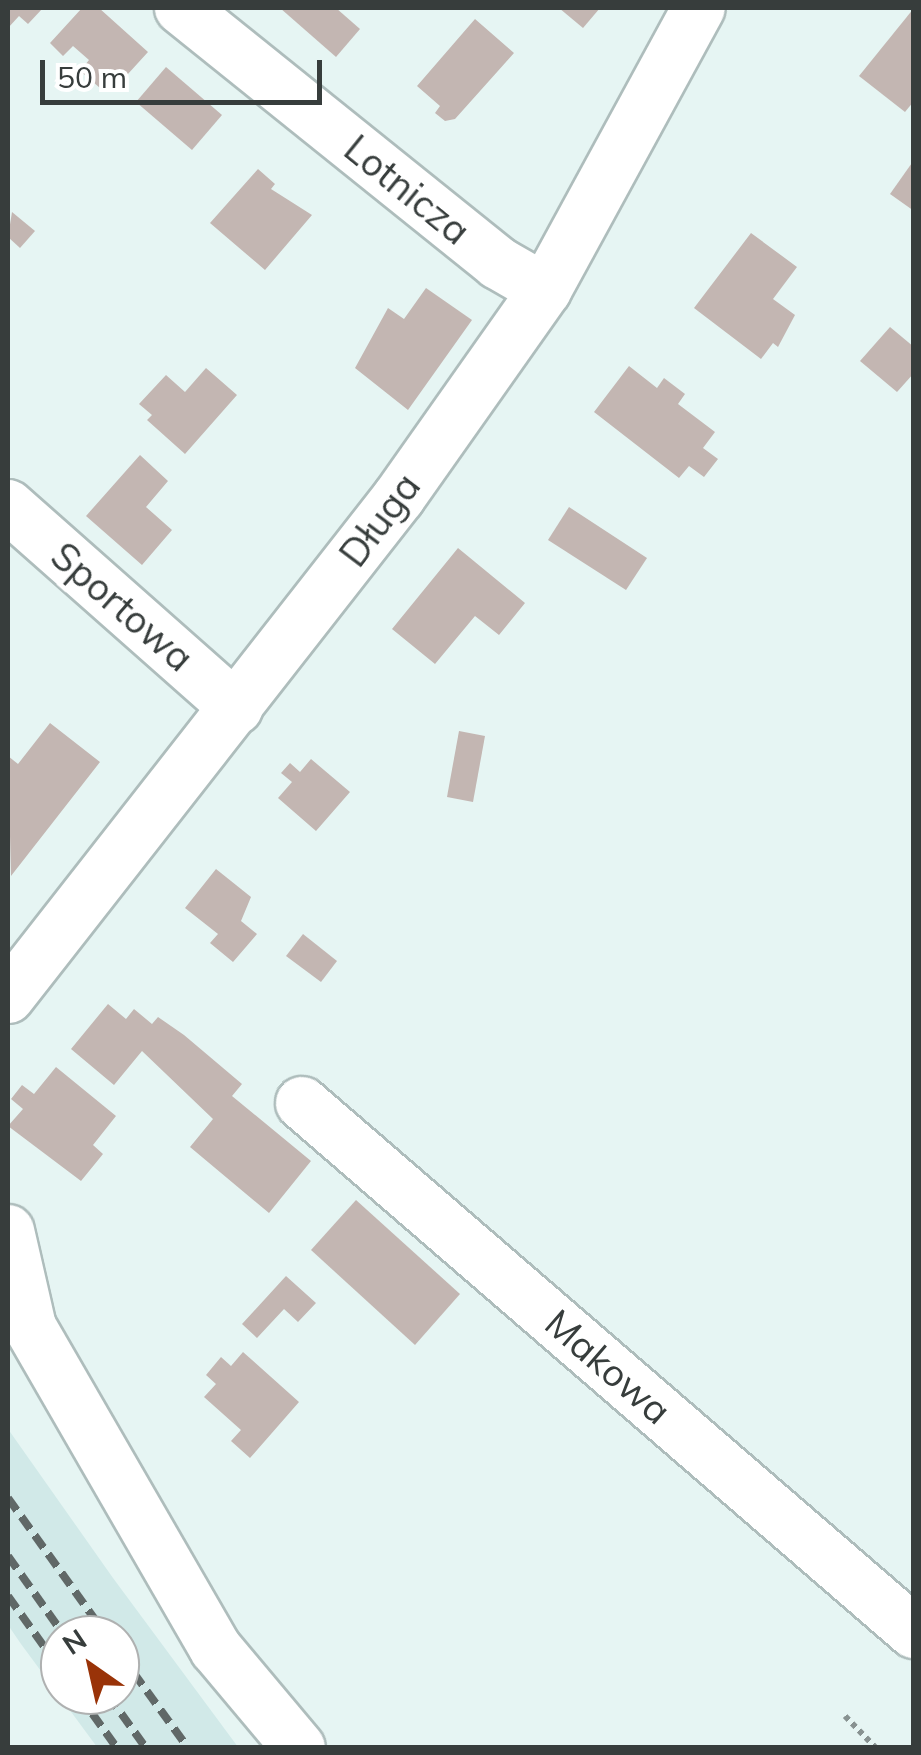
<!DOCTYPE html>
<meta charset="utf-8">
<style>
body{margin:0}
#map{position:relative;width:921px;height:1755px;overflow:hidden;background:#e6f5f3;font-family:Mulish,sans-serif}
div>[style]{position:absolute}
.built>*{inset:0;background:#d1e9e8}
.building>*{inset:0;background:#c3b6b2}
.path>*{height:6px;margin-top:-3px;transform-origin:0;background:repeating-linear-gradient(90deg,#889291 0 5px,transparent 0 10px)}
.roads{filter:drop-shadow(2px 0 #aebdbc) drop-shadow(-2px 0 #aebdbc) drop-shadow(0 2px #aebdbc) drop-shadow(0 -2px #aebdbc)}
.minor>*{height:52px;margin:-26px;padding:0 26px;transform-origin:26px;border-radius:26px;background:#fff}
.rail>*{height:8px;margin-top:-4px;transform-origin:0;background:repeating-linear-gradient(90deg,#606867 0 15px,transparent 0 23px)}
span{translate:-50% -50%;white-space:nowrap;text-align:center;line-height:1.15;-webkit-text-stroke:9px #fff;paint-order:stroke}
.street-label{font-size:38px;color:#373d3c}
.frame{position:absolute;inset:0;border:10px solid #373d3c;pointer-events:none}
.north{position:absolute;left:40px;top:1615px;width:100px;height:100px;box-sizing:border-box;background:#fff;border:2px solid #afb1b1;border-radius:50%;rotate:326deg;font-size:28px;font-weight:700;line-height:40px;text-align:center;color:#373d3c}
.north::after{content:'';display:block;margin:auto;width:35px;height:45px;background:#993308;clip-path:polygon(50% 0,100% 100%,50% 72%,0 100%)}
.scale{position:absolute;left:40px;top:60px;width:282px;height:45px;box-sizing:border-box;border:5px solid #373d3c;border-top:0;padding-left:12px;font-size:30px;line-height:35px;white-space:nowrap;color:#373d3c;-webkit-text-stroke:8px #fff;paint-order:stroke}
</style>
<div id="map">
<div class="built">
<i style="clip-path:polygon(evenodd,8px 1429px,113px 1578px,238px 1747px,97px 1747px,21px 1644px,8px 1625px,8px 1429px,60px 1635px,120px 1635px,120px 1695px,60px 1695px,60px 1635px)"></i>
</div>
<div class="building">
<i style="clip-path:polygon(8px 8px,43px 8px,28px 24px,19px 16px,8px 28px)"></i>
<i style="clip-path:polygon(82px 8px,99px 8px,148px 52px,117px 86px,109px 79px,100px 88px,80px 71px,89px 60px,73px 46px,63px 56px,50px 43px)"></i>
<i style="clip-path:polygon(280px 8px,336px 8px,360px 29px,336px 57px)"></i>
<i style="clip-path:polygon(559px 8px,600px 8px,583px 28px)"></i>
<i style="clip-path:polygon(914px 8px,914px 101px,905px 112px,859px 76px)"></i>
<i style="clip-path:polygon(475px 19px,514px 53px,455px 119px,445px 121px,435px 113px,440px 106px,417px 86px)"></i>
<i style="clip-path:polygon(166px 67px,222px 115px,192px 150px,136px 102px)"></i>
<i style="clip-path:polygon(914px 160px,914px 211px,890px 194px)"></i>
<i style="clip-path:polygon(258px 169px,275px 184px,271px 189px,312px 215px,265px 270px,210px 223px)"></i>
<i style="clip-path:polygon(12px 212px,35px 231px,20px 248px,8px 237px)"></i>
<i style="clip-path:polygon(751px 233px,797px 267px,773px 299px,795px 315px,778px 347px,773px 343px,761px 359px,694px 308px)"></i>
<i style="clip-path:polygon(426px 288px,472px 320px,408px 410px,355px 368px,388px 308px,404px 319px)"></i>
<i style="clip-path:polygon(890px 327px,914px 347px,914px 373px,897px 392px,860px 361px)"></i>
<i style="clip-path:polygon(629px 366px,657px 388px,664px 378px,685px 394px,678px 404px,715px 432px,703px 448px,718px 459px,704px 477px,689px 466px,679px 478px,594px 412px)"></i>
<i style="clip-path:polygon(206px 368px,237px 395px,185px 454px,147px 420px,152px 415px,139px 404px,166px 375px,185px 392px)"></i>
<i style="clip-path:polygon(140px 455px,168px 481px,146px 507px,172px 530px,142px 565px,86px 516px)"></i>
<i style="clip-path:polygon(569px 507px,647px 558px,626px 590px,548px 540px)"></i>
<i style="clip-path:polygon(458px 548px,525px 603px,499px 635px,475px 616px,435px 664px,392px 629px)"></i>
<i style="clip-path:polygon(50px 723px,100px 762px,11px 876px,8px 756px,18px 764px)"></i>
<i style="clip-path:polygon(459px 731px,485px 736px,473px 802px,447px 797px)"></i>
<i style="clip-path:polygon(311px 759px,350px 792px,316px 831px,278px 798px,292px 782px,281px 773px,290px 763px,300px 772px)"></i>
<i style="clip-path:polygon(216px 869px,251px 897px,241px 921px,257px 934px,233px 962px,210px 943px,218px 934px,185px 908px)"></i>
<i style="clip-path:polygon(303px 934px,337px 961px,321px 982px,286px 956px)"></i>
<i style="clip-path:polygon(108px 1004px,126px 1019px,134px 1009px,152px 1024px,158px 1017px,184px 1035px,242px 1084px,232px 1096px,311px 1161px,269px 1213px,190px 1147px,213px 1119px,142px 1051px,114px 1085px,71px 1049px)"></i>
<i style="clip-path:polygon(56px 1067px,116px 1116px,93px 1145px,103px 1154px,81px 1181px,8px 1126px,23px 1109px,11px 1099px,22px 1085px,34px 1094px)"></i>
<i style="clip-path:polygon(356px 1200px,460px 1294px,415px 1345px,311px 1250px)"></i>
<i style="clip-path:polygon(286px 1276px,316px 1303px,298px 1322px,284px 1309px,257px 1338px,242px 1324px)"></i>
<i style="clip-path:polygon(243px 1352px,299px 1402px,250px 1458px,231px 1441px,241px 1430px,204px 1397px,216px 1384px,206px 1375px,221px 1357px,231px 1366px)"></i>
</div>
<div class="path">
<i style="left:845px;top:1716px;width:45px;rotate:45.9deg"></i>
</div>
<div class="roads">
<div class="minor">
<i style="left:181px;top:8px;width:407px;rotate:38.8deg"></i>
<i style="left:498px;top:263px;width:54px;rotate:29.9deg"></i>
<i style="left:8px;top:506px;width:305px;rotate:41.5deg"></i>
<i style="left:8px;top:997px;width:635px;rotate:-51.97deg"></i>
<i style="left:399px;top:497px;width:253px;rotate:-54.8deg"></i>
<i style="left:545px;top:290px;width:321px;rotate:-61.4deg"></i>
<i style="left:302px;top:1103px;width:809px;rotate:40.84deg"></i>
<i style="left:8px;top:1231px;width:98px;rotate:77.1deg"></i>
<i style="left:30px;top:1327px;width:372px;rotate:60deg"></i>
<i style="left:216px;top:1649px;width:129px;rotate:50deg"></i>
</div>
</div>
<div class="rail">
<i style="left:8px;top:1498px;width:168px;rotate:54.4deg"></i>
<i style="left:8px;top:1556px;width:97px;rotate:54.7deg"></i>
<i style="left:8px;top:1596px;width:90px;rotate:54.5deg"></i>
<i style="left:120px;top:1654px;width:116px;rotate:54.1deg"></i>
<i style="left:79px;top:1695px;width:65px;rotate:54.4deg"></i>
<i style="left:108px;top:1695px;width:65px;rotate:54.4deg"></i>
</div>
<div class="street-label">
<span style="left:407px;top:190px;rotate:39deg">Lotnicza</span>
<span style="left:380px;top:520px;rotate:-53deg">Długa</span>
<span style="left:122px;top:607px;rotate:41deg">Sportowa</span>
<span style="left:608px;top:1367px;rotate:41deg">Makowa</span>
</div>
<div class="frame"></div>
<div class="north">N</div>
<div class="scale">50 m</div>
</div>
